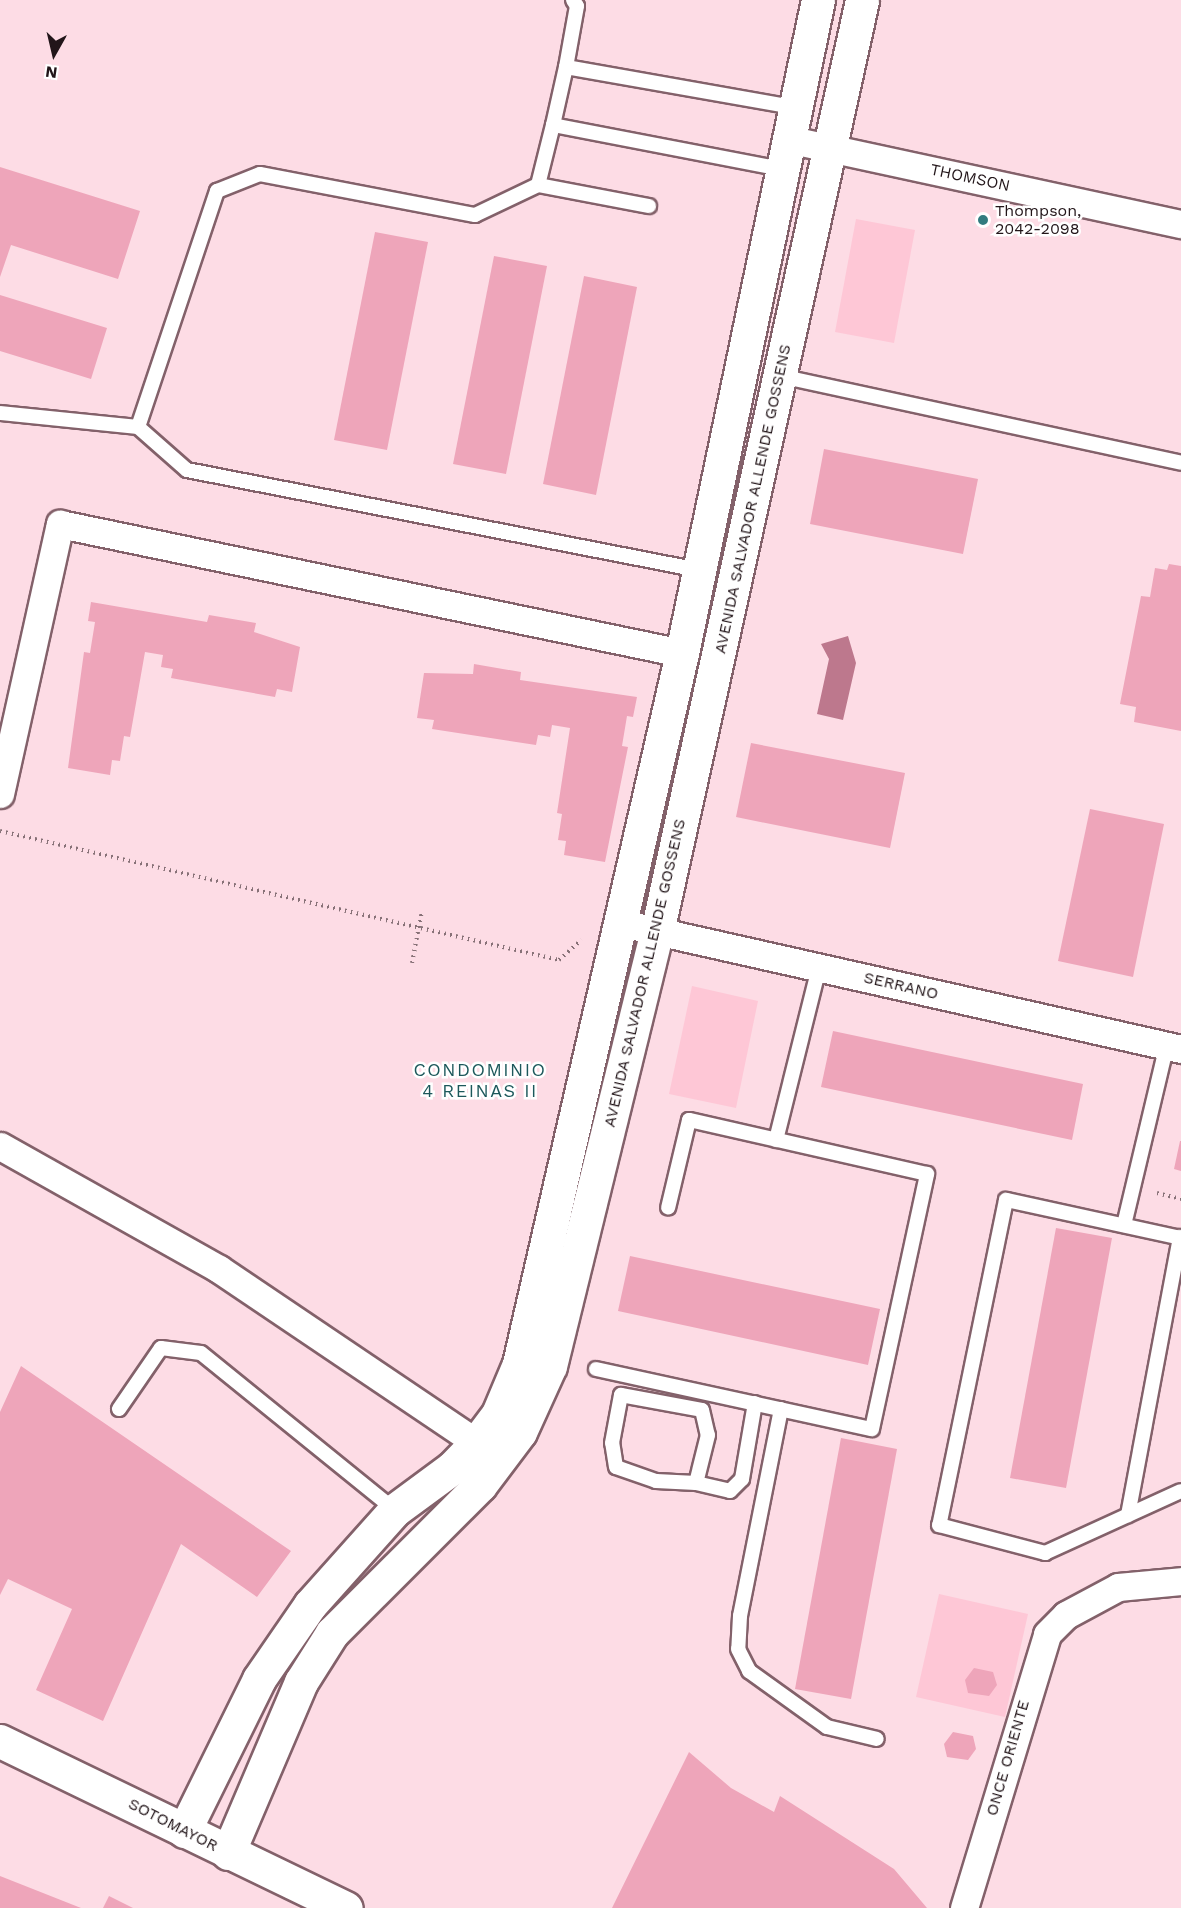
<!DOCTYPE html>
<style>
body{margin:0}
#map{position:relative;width:1181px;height:1908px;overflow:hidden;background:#fddce5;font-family:"Work Sans",sans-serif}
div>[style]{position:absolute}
.green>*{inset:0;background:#fec7d6}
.water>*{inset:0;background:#bd788d}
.building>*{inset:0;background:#eea5ba}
.path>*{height:4px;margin-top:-2px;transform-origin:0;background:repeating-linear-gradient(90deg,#877177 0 1.5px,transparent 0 6px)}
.roads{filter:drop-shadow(2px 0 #83616a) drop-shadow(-2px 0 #83616a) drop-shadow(0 2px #83616a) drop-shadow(0 -2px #83616a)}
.service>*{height:14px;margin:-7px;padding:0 7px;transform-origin:7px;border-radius:7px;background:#fff}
.minor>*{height:27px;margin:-13.5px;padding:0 13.5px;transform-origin:13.5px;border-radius:13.5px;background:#fff}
.secondary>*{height:33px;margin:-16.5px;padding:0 16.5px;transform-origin:16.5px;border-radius:16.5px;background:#fff}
.dots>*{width:16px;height:16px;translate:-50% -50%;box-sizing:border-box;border:3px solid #fff;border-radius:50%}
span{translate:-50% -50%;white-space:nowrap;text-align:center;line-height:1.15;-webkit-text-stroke:5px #fff;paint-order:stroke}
.street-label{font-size:16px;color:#221519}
.poi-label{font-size:16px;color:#221519}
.left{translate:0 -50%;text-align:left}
.neighbourhood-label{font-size:18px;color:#1d585b;letter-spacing:1.5px}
.north{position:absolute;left:24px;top:24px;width:60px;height:60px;-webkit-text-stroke:4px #fff;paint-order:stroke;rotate:188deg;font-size:16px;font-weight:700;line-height:24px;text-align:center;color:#221519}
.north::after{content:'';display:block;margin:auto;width:21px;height:27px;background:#221519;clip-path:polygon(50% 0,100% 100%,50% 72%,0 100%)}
</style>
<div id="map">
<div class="green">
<i style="clip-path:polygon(856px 219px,915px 230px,894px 343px,835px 332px)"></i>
<i style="clip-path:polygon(692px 986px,758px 1001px,736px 1108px,669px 1094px)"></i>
<i style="clip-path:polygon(939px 1594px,1028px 1614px,1005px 1717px,916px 1697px)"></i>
</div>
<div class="water">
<i style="clip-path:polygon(848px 636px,856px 663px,843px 720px,817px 714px,829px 659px,821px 644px)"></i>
</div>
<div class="building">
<i style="clip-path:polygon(0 167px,140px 211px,118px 279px,11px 245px,0 277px)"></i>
<i style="clip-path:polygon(375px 232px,428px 242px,387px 450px,334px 440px)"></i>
<i style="clip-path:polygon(494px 256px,547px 266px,506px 474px,453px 464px)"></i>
<i style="clip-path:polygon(584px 276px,637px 287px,596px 495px,543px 484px)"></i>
<i style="clip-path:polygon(0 295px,107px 328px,91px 379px,0 351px)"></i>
<i style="clip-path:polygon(824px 449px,978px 479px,963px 554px,810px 524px)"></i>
<i style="clip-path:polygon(1169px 564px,1181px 566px,1181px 731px,1134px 722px,1136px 707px,1120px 704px,1141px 596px,1150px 597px,1155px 568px,1167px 570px)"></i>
<i style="clip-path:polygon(91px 602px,207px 622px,209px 615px,256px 623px,254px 632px,300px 647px,292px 692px,277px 689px,275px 697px,171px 678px,173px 669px,161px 667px,163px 655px,145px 652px,130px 737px,124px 736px,120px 761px,112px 760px,110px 775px,68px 768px,84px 652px,90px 653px,95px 622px,88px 621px)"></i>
<i style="clip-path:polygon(474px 664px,521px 672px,520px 680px,637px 697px,633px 717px,627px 716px,622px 746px,628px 747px,605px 862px,564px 855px,566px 841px,558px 840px,562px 814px,557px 813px,570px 728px,552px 725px,550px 737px,538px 735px,536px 745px,432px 729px,434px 720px,417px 718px,424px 673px,473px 674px)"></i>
<i style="clip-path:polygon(751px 743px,905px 773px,890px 848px,736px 817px)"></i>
<i style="clip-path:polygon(1090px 809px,1164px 824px,1133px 977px,1058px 961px)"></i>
<i style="clip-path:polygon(833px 1031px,1083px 1084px,1072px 1140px,821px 1087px)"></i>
<i style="clip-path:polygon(1180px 1141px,1181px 1141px,1181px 1171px,1174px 1169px)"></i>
<i style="clip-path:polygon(1056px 1228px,1112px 1238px,1066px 1488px,1010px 1478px)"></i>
<i style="clip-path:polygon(630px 1256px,880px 1309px,868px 1365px,618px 1311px)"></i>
<i style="clip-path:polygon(21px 1366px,291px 1551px,257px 1597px,181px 1544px,103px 1721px,36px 1690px,72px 1609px,8px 1579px,0 1595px,0 1412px)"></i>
<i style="clip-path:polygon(841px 1438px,897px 1449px,851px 1699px,795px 1689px)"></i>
<i style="clip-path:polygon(974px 1668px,993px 1672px,997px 1685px,989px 1696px,968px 1693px,965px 1680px)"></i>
<i style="clip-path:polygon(953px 1732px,973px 1736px,976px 1749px,968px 1760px,947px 1757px,944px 1744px)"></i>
<i style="clip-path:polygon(689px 1752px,731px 1788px,774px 1812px,780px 1796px,894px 1869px,927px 1908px,612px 1908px)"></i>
<i style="clip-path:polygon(0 1876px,81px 1908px,0 1908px)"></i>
<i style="clip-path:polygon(109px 1896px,133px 1908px,103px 1908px)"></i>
</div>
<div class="path">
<i style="left:0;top:831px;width:574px;rotate:12.99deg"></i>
<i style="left:559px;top:960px;width:30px;rotate:-42deg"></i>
<i style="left:412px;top:963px;width:53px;rotate:-79.1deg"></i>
<i style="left:1157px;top:1193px;width:25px;rotate:14deg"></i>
</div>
<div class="roads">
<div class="service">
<i style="left:573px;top:0;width:7px;rotate:56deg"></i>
<i style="left:577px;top:6px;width:62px;rotate:100.2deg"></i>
<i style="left:566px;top:67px;width:231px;rotate:10deg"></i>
<i style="left:553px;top:125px;width:59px;rotate:-77.4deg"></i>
<i style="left:538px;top:185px;width:113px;rotate:10.7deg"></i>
<i style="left:780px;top:376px;width:410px;rotate:12.2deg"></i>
<i style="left:0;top:413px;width:139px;rotate:5.8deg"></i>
<i style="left:138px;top:427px;width:249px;rotate:-71.5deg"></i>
<i style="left:217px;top:191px;width:46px;rotate:-21.6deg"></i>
<i style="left:260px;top:174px;width:219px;rotate:10.8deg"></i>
<i style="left:475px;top:215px;width:70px;rotate:-25.5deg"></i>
<i style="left:538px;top:185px;width:62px;rotate:-76deg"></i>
<i style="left:553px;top:125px;width:232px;rotate:10.9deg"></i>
<i style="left:138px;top:427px;width:65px;rotate:41.3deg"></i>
<i style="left:187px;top:470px;width:522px;rotate:11.05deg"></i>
<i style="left:776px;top:1140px;width:177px;rotate:-76deg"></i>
<i style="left:1124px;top:1225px;width:185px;rotate:-76.6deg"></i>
<i style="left:1181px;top:1238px;width:179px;rotate:-167.7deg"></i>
<i style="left:1006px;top:1200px;width:332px;rotate:101.6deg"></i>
<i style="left:939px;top:1525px;width:110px;rotate:14.8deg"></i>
<i style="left:1045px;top:1553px;width:149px;rotate:-24.5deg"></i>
<i style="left:596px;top:1369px;width:282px;rotate:12.3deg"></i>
<i style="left:872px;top:1429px;width:261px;rotate:-77.8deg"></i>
<i style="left:927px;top:1174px;width:244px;rotate:-167.2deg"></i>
<i style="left:689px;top:1120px;width:90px;rotate:103.4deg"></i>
<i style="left:119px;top:1409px;width:74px;rotate:-55.5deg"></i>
<i style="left:161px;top:1348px;width:40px;rotate:7.1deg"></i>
<i style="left:201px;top:1353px;width:250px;rotate:39deg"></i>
<i style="left:781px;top:1409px;width:211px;rotate:101.2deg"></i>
<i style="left:740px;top:1616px;width:33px;rotate:93deg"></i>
<i style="left:738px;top:1649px;width:25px;rotate:63deg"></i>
<i style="left:749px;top:1671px;width:96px;rotate:35.7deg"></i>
<i style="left:827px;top:1727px;width:51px;rotate:13.5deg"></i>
<i style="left:696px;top:1483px;width:40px;rotate:-177.1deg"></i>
<i style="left:656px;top:1481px;width:42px;rotate:-160.7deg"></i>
<i style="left:616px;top:1467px;width:24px;rotate:-99deg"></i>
<i style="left:612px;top:1443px;width:49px;rotate:-79.4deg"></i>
<i style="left:621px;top:1395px;width:82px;rotate:10.5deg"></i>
<i style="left:702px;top:1410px;width:26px;rotate:77deg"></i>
<i style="left:708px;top:1435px;width:49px;rotate:104deg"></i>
<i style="left:696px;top:1483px;width:35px;rotate:13deg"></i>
<i style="left:730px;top:1491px;width:17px;rotate:-45deg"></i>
<i style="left:742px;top:1479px;width:77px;rotate:-80.3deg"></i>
<i style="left:1128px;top:1515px;width:283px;rotate:-79.4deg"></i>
</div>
<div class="minor">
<i style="left:787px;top:139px;width:403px;rotate:12.2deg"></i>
<i style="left:0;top:794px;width:277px;rotate:-77.5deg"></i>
<i style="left:60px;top:524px;width:635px;rotate:11.72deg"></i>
<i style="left:621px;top:923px;width:574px;rotate:12.68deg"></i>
<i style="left:0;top:1146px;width:251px;rotate:29.3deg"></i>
<i style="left:219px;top:1269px;width:329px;rotate:34deg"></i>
<i style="left:964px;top:1908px;width:286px;rotate:-73.1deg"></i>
<i style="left:1047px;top:1634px;width:27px;rotate:-45deg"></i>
<i style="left:1066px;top:1615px;width:59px;rotate:-28.3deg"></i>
<i style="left:1118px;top:1587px;width:63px;rotate:-5.4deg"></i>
</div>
<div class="secondary">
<i style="left:0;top:1741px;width:384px;rotate:25.8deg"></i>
<i style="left:184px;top:1831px;width:169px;rotate:-63.7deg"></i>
<i style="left:259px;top:1679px;width:90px;rotate:-55.4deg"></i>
<i style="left:310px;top:1605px;width:127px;rotate:-48.2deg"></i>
<i style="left:395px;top:1510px;width:71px;rotate:-36.4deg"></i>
<i style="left:452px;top:1468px;width:36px;rotate:-46deg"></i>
<i style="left:477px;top:1442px;width:35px;rotate:-53deg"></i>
<i style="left:498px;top:1414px;width:54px;rotate:-67.2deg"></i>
<i style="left:519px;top:1364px;width:729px;rotate:-77.09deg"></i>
<i style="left:682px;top:653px;width:667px;rotate:-78.24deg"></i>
<i style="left:228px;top:1853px;width:186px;rotate:-66.9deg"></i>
<i style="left:301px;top:1682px;width:58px;rotate:-57.7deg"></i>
<i style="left:332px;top:1633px;width:209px;rotate:-45deg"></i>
<i style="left:480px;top:1485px;width:66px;rotate:-53deg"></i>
<i style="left:520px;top:1432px;width:72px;rotate:-65.6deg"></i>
<i style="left:550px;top:1366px;width:447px;rotate:-76.2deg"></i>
<i style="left:657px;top:932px;width:954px;rotate:-77.59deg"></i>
</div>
</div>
<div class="dots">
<i style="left:983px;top:220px;background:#327b7f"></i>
</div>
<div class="street-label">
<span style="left:970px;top:178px;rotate:12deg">THOMSON</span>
<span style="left:753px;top:499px;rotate:-78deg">AVENIDA SALVADOR ALLENDE GOSSENS</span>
<span style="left:645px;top:973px;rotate:-77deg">AVENIDA SALVADOR ALLENDE GOSSENS</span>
<span style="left:901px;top:986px;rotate:13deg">SERRANO</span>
<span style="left:1008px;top:1758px;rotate:-74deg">ONCE ORIENTE</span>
<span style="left:173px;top:1825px;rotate:27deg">SOTOMAYOR</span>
</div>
<div class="poi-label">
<span class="left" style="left:995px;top:220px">Thompson,<br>2042-2098</span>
</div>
<div class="neighbourhood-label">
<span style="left:480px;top:1081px">CONDOMINIO<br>4 REINAS II</span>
</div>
<div class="north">N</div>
</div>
